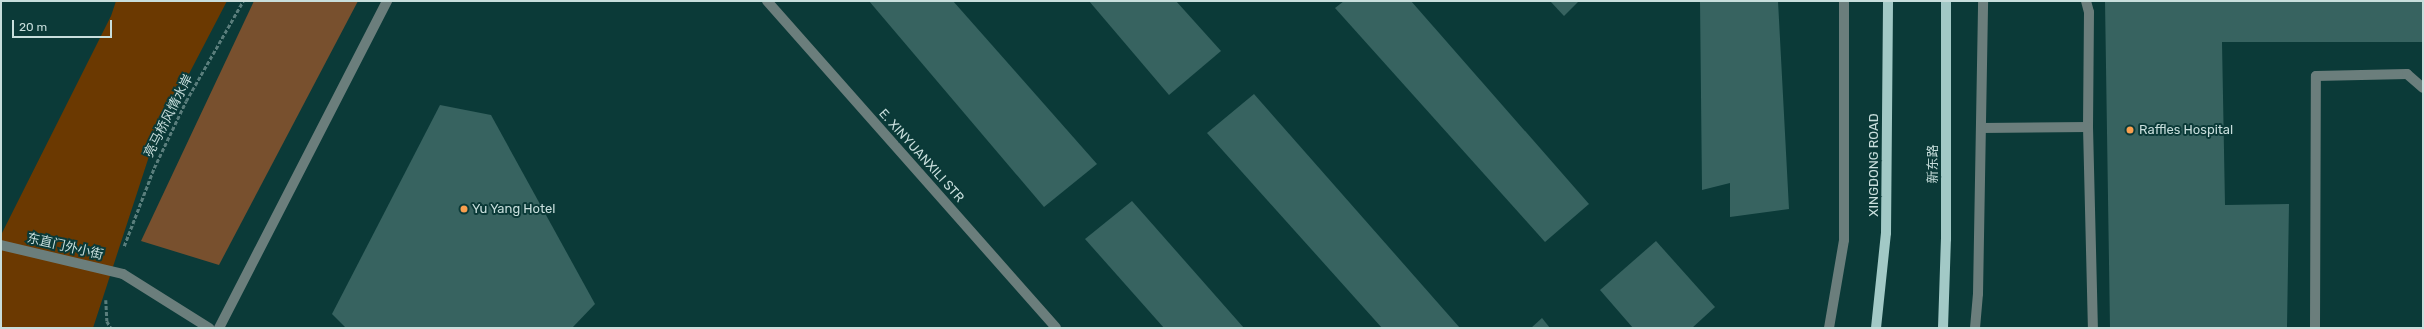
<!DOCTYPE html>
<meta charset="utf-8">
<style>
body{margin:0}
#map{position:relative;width:2424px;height:329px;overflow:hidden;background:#0b3a38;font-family:Rubik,"Noto Sans SC",sans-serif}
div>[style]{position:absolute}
.green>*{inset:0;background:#78502e}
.water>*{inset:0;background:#6b3901}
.building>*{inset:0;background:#376360}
.path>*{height:2.5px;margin-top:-1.25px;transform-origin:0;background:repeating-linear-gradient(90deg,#5a7e7c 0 4px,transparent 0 6px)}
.minor>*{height:10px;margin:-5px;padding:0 5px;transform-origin:5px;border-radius:5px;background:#6b7e7c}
.major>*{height:10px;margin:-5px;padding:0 5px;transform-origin:5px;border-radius:5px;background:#a2c9c6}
.minor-bridge>*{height:10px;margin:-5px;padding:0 5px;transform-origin:5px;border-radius:5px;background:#6b7e7c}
.dots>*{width:11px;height:11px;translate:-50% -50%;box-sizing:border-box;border:2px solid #0b3a38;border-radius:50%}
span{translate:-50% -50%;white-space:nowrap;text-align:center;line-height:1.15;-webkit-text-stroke:4px #0b3a38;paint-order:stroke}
.street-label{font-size:13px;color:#c8dedc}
.poi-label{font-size:13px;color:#c8dedc}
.left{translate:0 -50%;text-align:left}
.frame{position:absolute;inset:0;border:2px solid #c8dedc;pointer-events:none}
.scale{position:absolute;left:12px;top:20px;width:100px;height:18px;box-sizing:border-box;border:2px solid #c8dedc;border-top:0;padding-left:5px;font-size:12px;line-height:14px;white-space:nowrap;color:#c8dedc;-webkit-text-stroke:3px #0b3a38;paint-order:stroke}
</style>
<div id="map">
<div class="green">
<i style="clip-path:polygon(254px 1px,358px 1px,219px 265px,141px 241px)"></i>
</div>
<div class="water">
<i style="clip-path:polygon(116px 1px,227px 1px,154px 141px,93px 328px,1px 328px,1px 235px,111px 16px)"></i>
</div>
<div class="building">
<i style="clip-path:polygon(869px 1px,953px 1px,1097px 164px,1044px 207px)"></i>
<i style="clip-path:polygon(1089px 1px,1176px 1px,1221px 51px,1169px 95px)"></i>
<i style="clip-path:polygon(1344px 1px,1411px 1px,1589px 204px,1545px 242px,1335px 8px)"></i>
<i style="clip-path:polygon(1550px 1px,1579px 1px,1564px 16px)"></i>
<i style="clip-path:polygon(1700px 1px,1778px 1px,1789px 209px,1730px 217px,1730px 183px,1702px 190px)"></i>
<i style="clip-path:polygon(2105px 1px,2423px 1px,2423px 42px,2222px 42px,2225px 205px,2289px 204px,2287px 328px,2110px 328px)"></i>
<i style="clip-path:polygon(1254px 94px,1460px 328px,1382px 328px,1207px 133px)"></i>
<i style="clip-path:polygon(440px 105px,491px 115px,595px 304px,572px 328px,346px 328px,332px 314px)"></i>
<i style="clip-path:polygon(1132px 201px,1244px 328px,1164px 328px,1085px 239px)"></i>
<i style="clip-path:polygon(1656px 241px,1715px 307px,1692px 328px,1633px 328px,1600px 290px)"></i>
<i style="clip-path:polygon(1542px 318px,1550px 328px,1531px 328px)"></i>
</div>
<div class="path">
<i style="left:124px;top:246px;width:84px;rotate:-69deg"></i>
<i style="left:154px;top:168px;width:74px;rotate:-64.5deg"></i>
<i style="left:186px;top:101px;width:115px;rotate:-60.3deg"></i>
<i style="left:106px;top:300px;width:21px;rotate:87deg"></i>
<i style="left:107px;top:321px;width:8px;rotate:60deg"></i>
</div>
<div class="minor">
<i style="left:767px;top:1px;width:436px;rotate:48.5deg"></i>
<i style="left:2086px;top:1px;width:11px;rotate:75deg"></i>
<i style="left:2089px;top:12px;width:115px;rotate:90.5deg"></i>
<i style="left:2088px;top:127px;width:201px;rotate:88.6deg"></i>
<i style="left:1981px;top:128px;width:107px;rotate:-0.5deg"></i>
<i style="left:123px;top:274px;width:102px;rotate:32.1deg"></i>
<i style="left:219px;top:328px;width:368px;rotate:-62.8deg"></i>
<i style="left:1829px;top:328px;width:89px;rotate:-80.3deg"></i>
<i style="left:1844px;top:240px;width:239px;rotate:-90deg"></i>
<i style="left:1975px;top:328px;width:34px;rotate:-85deg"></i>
<i style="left:1978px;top:294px;width:293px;rotate:-89deg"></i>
<i style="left:2315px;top:328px;width:252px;rotate:-89.8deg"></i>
<i style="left:2316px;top:76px;width:91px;rotate:-1.3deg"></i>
<i style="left:2407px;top:74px;width:21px;rotate:41deg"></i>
</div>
<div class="major">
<i style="left:1876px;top:328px;width:96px;rotate:-84deg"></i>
<i style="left:1886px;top:233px;width:232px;rotate:-89.5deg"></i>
<i style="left:1943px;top:328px;width:89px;rotate:-88.1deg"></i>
<i style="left:1946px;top:239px;width:238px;rotate:-90deg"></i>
</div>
<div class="minor-bridge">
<i style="left:1px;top:245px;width:125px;rotate:13.4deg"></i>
</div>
<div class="dots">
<i style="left:2130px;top:130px;background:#fa9f4e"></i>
<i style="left:464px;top:209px;background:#fa9f4e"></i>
</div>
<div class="street-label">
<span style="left:169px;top:116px;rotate:-63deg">亮马桥风情水岸</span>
<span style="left:921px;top:156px;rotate:48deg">E. XINYUANXILI STR</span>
<span style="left:1933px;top:164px;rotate:-90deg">新东路</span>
<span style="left:1874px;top:165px;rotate:-90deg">XINGDONG ROAD</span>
<span style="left:65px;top:247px;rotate:13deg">东直门外小街</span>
</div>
<div class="poi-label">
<span class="left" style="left:2139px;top:130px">Raffles Hospital</span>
<span class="left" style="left:472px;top:209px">Yu Yang Hotel</span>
</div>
<div class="frame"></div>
<div class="scale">20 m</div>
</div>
